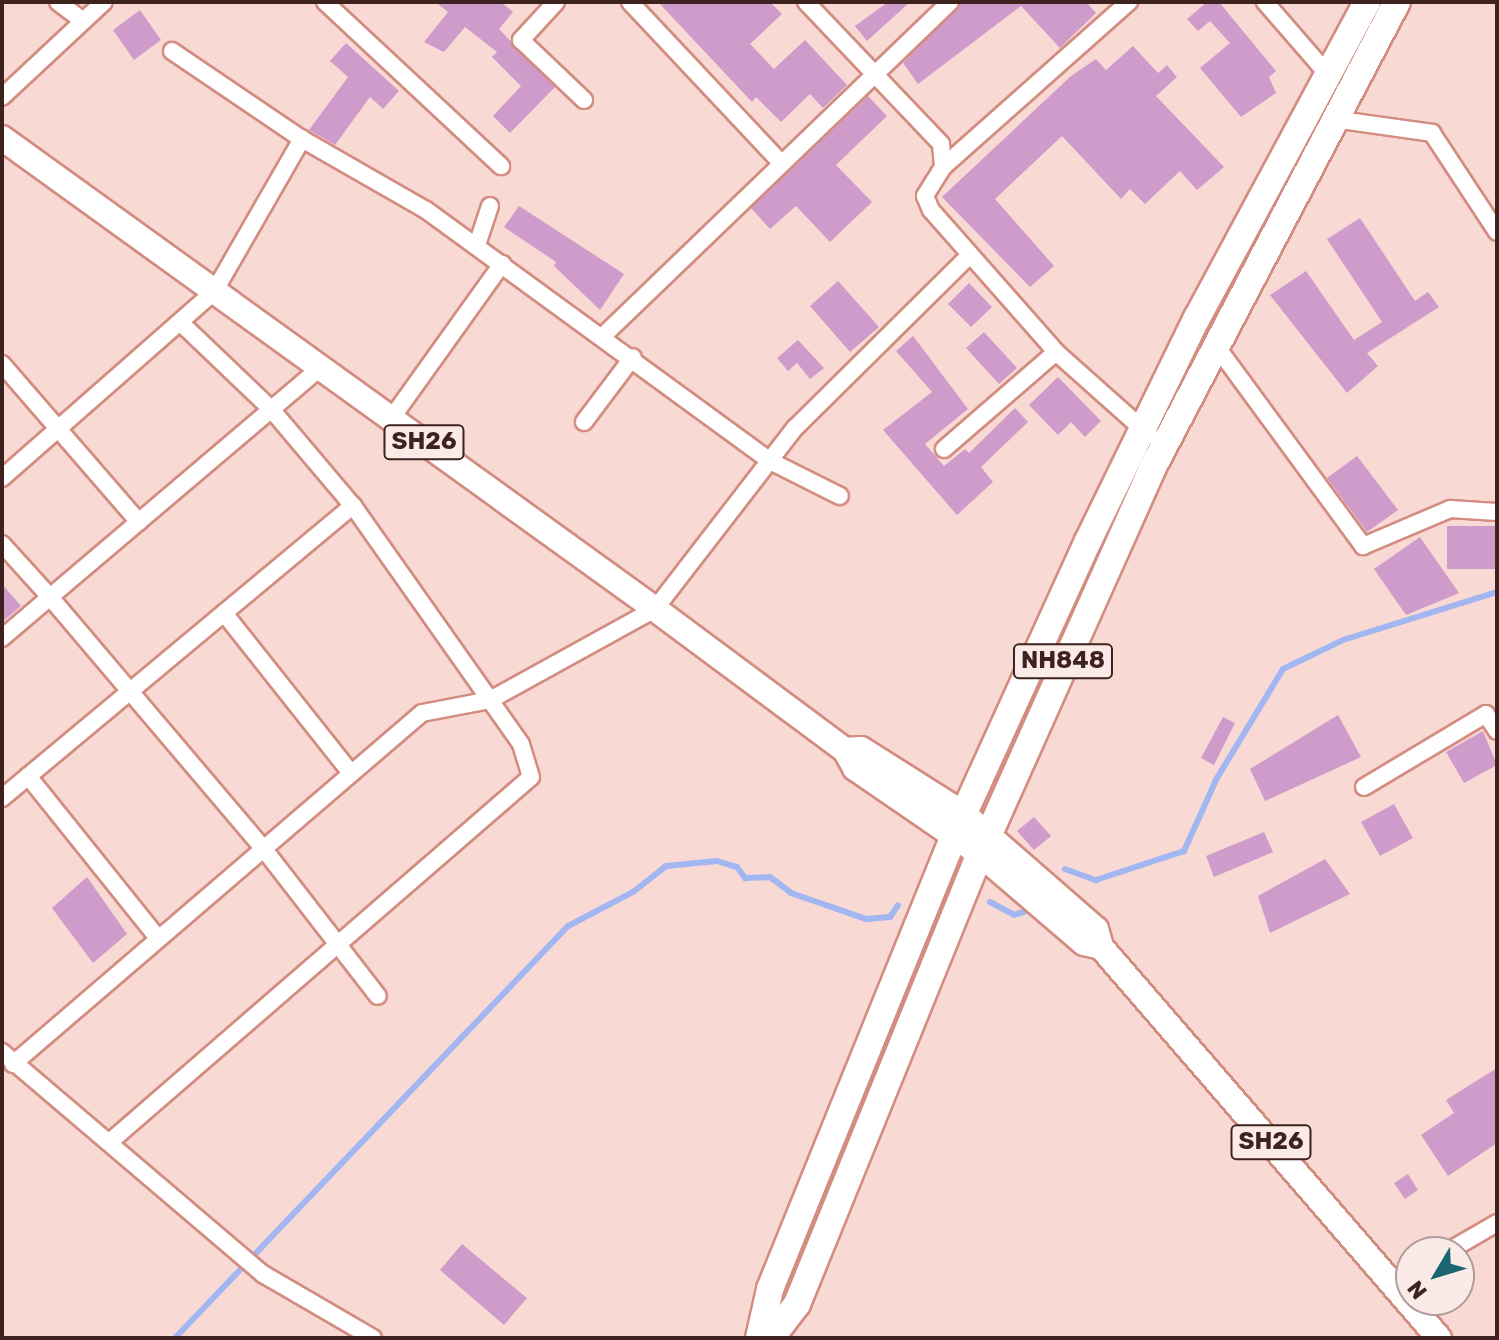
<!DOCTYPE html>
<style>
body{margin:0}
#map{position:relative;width:1499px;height:1340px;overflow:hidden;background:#f9d9d4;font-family:Rubik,sans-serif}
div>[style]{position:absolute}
.stream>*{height:6px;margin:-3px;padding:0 3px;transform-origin:3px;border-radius:3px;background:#a2b6f1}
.building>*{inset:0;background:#cf9bcb}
.roads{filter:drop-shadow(2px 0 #d38c80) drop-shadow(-2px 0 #d38c80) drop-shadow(0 2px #d38c80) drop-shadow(0 -2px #d38c80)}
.minor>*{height:16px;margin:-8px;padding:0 8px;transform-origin:8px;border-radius:8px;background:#fff}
.primary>*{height:24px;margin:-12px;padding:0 12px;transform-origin:12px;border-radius:12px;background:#fff}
.trunk>*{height:26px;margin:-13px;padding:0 13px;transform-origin:13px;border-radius:13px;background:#fff}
span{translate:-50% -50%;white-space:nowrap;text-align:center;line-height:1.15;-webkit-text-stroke:8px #fbebe8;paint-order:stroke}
.shield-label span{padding:2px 6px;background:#fbebe8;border:2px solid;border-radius:6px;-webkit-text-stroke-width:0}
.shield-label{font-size:24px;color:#3e221d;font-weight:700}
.frame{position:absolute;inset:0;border:4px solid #3e221d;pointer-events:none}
.north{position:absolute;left:1395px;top:1236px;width:80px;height:80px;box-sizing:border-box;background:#fbebe8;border:2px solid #af9b97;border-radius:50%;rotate:232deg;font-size:22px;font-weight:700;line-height:32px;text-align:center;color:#3e221d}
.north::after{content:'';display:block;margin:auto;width:28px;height:36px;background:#196570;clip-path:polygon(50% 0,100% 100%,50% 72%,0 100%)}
</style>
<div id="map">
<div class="stream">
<i style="left:1065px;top:869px;width:33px;rotate:20deg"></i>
<i style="left:1096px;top:880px;width:93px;rotate:-18.2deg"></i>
<i style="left:1184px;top:851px;width:80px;rotate:-65.7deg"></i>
<i style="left:1217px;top:778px;width:127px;rotate:-58.8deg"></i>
<i style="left:1283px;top:669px;width:67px;rotate:-25.8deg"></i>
<i style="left:1343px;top:640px;width:161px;rotate:-17.3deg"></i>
<i style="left:990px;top:902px;width:27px;rotate:28deg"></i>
<i style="left:1014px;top:915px;width:22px;rotate:-18deg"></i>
<i style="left:175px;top:1338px;width:569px;rotate:-46.35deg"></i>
<i style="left:568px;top:926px;width:73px;rotate:-27.6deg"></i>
<i style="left:633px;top:892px;width:42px;rotate:-38.2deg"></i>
<i style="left:666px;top:866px;width:51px;rotate:-5.6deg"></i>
<i style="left:717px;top:861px;width:21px;rotate:17deg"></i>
<i style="left:737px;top:867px;width:14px;rotate:54deg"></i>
<i style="left:745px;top:878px;width:25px;rotate:-2deg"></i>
<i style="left:770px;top:877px;width:26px;rotate:37deg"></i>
<i style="left:791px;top:893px;width:79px;rotate:19.1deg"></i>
<i style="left:866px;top:919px;width:24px;rotate:-5deg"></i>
<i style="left:890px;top:917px;width:14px;rotate:-56deg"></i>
</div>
<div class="building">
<i style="clip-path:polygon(435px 2px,501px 2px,513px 12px,499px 29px,555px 87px,510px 133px,493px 116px,521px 86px,492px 57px,497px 52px,465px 27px,444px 52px,424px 42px,448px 12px)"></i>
<i style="clip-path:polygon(658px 2px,770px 2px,782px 14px,750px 44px,774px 69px,805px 40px,847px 85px,823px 108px,810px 94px,781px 122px,756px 97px,752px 102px)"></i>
<i style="clip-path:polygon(888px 2px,910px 2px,867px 41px,855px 26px)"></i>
<i style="clip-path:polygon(962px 2px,1086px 2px,1096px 13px,1060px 48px,1021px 6px,918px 84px,903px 63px)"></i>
<i style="clip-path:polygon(1207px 2px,1219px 2px,1276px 71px,1269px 77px,1276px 93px,1241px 117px,1200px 68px,1230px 43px,1210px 21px,1198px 31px,1187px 19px)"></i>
<i style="clip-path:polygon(140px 10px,161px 40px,134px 60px,113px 30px)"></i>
<i style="clip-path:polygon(346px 43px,399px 91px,383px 109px,370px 97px,335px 145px,309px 130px,348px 77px,330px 61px)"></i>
<i style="clip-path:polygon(1133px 46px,1158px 73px,1167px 65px,1177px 77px,1156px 96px,1224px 167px,1197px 190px,1180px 171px,1145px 204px,1130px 189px,1121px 199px,1062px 136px,995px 199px,1054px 266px,1030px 287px,942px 197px,1071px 76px,1096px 59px,1106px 70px)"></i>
<i style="clip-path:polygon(868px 96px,887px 116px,836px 165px,872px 202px,830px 242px,796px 206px,770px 229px,751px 208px)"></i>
<i style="clip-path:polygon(519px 206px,624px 274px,600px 310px,554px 266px,556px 262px,504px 227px)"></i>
<i style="clip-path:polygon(1360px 218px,1415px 301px,1428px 292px,1439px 307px,1367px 353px,1378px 366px,1347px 393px,1270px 295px,1306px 271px,1354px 340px,1382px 322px,1327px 239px)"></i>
<i style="clip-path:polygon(838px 281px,879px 327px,850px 352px,810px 306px)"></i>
<i style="clip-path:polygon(969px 283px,992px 307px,971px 327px,948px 304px)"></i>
<i style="clip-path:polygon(984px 332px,1017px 368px,999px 384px,966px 348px)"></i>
<i style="clip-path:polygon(913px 336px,968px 409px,925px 444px,944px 466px,965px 449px,969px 453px,1015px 408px,1028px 422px,981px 467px,993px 482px,957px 515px,883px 430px,932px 392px,896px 351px)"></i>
<i style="clip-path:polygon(798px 340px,824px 368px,810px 379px,797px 363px,788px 371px,777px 358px)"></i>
<i style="clip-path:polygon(1058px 377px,1101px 421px,1085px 437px,1071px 422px,1058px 435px,1029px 405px)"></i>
<i style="clip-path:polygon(1357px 456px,1398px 510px,1367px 532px,1327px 478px)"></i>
<i style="clip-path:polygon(1447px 526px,1497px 526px,1497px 569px,1447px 569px)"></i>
<i style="clip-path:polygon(1420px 537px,1459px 593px,1406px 615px,1374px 569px)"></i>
<i style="clip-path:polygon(2px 584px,21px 606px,2px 622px)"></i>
<i style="clip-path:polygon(1338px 715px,1361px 757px,1265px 801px,1250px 769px)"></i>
<i style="clip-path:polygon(1223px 717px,1235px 723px,1214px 765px,1201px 758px)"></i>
<i style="clip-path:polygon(1483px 731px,1497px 765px,1464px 783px,1446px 752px)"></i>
<i style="clip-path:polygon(1394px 804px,1413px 838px,1380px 856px,1361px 822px)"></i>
<i style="clip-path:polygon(1034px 817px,1051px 836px,1034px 850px,1017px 831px)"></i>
<i style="clip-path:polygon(1264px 832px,1273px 852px,1214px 877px,1206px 856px)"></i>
<i style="clip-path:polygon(1325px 859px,1350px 894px,1270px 933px,1258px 896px)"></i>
<i style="clip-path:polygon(87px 877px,127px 934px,93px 963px,52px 908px)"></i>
<i style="clip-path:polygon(1497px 1068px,1497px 1143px,1448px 1176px,1421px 1135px,1454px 1113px,1446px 1100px)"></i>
<i style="clip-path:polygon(1408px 1174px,1418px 1190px,1405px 1199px,1394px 1183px)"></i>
<i style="clip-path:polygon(462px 1244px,527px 1298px,504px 1325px,440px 1270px)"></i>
</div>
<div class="roads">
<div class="minor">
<i style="left:58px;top:2px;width:30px;rotate:37deg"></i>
<i style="left:325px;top:2px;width:241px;rotate:43deg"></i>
<i style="left:556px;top:2px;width:52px;rotate:132.6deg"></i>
<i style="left:521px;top:40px;width:87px;rotate:43.6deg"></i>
<i style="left:630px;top:2px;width:219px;rotate:46.8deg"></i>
<i style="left:806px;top:2px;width:196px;rotate:46.4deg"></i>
<i style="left:941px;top:144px;width:23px;rotate:85deg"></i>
<i style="left:943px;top:167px;width:34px;rotate:122deg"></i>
<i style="left:925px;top:196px;width:15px;rotate:67deg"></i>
<i style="left:931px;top:210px;width:189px;rotate:48.6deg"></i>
<i style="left:1056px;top:352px;width:125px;rotate:41.7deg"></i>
<i style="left:1265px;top:2px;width:98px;rotate:49.1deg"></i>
<i style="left:172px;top:51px;width:157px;rotate:34.1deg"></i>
<i style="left:2px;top:97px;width:139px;rotate:-43deg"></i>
<i style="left:1333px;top:119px;width:100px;rotate:8deg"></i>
<i style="left:1432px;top:133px;width:118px;rotate:56.7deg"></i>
<i style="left:943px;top:167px;width:249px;rotate:-41.6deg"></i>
<i style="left:477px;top:245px;width:41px;rotate:-71.6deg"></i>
<i style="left:604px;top:335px;width:480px;rotate:-43.9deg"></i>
<i style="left:1214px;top:343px;width:252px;rotate:53.7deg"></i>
<i style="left:1363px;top:546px;width:95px;rotate:-23deg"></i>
<i style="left:1450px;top:509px;width:47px;rotate:3.7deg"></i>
<i style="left:2px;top:364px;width:209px;rotate:49.1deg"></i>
<i style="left:391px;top:419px;width:191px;rotate:-54.4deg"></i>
<i style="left:584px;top:422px;width:81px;rotate:-53deg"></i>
<i style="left:944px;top:449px;width:148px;rotate:-40.9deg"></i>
<i style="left:2px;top:478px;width:282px;rotate:-41.3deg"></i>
<i style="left:214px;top:292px;width:177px;rotate:-60.1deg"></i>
<i style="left:302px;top:139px;width:143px;rotate:29.8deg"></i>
<i style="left:426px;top:210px;width:426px;rotate:36.1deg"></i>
<i style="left:770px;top:461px;width:78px;rotate:26.6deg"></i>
<i style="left:2px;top:544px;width:72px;rotate:47.8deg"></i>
<i style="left:50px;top:597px;width:353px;rotate:-40.3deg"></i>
<i style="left:224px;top:613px;width:203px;rotate:51.6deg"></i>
<i style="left:2px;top:638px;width:63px;rotate:-40.5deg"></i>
<i style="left:50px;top:597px;width:329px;rotate:49.7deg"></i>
<i style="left:263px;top:848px;width:187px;rotate:52.2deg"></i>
<i style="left:28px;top:776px;width:208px;rotate:51.3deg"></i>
<i style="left:1364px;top:787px;width:142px;rotate:-30.9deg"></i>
<i style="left:1486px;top:714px;width:20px;rotate:57deg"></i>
<i style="left:2px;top:798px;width:457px;rotate:-39.8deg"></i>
<i style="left:2px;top:1052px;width:343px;rotate:40.4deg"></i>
<i style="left:263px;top:1274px;width:127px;rotate:30.2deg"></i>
<i style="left:13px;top:1064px;width:539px;rotate:-40.64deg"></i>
<i style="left:422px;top:713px;width:69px;rotate:-10.8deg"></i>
<i style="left:490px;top:700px;width:188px;rotate:-28.9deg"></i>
<i style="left:655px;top:609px;width:229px;rotate:-52.3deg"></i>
<i style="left:795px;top:428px;width:246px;rotate:-44.7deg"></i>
<i style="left:112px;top:1140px;width:554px;rotate:-40.9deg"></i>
<i style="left:531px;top:777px;width:34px;rotate:-107deg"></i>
<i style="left:521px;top:744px;width:291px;rotate:-125.2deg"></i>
<i style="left:353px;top:506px;width:126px;rotate:-130.2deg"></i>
<i style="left:272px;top:410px;width:127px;rotate:-136.3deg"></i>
<i style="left:1447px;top:1252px;width:58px;rotate:-30.1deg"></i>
<i style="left:1392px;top:1284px;width:22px;rotate:-30deg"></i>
</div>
<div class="primary">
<i style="left:2px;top:138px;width:805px;rotate:35.8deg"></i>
<i style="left:655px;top:609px;width:237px;rotate:36.6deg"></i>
<i style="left:845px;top:750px;width:21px;rotate:61deg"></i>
<i style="left:855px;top:768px;width:152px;rotate:34.5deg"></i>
<i style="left:980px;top:854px;width:137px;rotate:40.6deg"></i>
<i style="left:1084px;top:943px;width:17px;rotate:13deg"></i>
<i style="left:845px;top:750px;width:16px;rotate:-4deg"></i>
<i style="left:861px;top:749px;width:122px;rotate:32.3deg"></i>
<i style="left:964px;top:814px;width:175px;rotate:41.1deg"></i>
<i style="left:1096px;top:929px;width:19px;rotate:74deg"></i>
<i style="left:1101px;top:947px;width:517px;rotate:49.16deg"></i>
</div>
<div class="trunk">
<i style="left:759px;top:1338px;width:50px;rotate:-77.3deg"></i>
<i style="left:770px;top:1289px;width:490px;rotate:-67.9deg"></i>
<i style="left:954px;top:835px;width:323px;rotate:-65.5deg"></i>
<i style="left:1088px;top:541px;width:248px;rotate:-64deg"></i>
<i style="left:1197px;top:318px;width:359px;rotate:-61.7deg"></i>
<i style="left:771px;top:1338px;width:43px;rotate:-52.6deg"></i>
<i style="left:797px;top:1304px;width:486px;rotate:-67.9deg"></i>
<i style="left:980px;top:854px;width:422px;rotate:-65.9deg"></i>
<i style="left:1152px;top:469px;width:527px;rotate:-62.32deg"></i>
</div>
</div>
<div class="shield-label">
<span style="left:424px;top:442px">SH26</span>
<span style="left:1063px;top:661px">NH848</span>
<span style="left:1271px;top:1142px">SH26</span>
</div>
<div class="frame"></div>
<div class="north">N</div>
</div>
